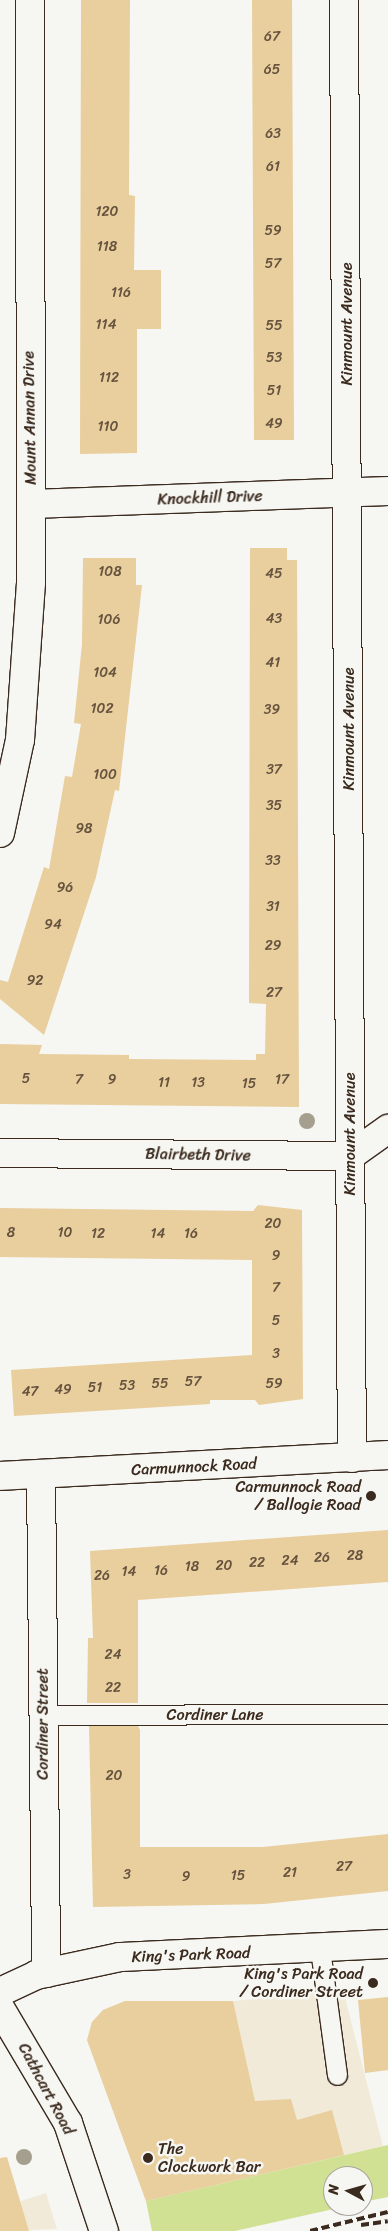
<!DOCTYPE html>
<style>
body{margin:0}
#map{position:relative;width:388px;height:2231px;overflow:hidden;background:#f6f6f2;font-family:Sriracha,sans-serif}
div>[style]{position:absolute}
.built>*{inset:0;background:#f2ead9}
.green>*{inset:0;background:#d0e194}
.building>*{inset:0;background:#e9ce9e}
.roads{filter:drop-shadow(1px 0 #3b2a1e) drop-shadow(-1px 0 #3b2a1e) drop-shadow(0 1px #3b2a1e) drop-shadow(0 -1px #3b2a1e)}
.service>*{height:19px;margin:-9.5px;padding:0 9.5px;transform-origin:9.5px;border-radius:9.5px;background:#f6f6f2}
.minor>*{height:28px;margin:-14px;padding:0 14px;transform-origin:14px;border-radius:14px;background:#f6f6f2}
.tertiary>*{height:28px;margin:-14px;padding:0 14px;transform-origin:14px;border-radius:14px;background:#f6f6f2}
.secondary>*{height:28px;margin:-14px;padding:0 14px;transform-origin:14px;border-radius:14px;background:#f6f6f2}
.rail>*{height:4px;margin-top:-2px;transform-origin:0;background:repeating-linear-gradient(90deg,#3b2a1e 0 8px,transparent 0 12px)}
.trees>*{width:16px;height:16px;margin:-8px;border-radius:50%;background:#a49f8e}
.dots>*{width:14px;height:14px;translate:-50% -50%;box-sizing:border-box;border:2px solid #f6f6f2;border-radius:50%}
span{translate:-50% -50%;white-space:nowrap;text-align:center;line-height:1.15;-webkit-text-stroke:5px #f6f6f2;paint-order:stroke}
.number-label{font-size:14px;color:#66533e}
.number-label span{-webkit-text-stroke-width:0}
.street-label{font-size:16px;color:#3b2a1e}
.poi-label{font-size:16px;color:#3b2a1e}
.right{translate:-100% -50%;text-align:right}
.left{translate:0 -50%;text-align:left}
.north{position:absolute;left:323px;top:2166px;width:50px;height:50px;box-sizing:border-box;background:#f6f6f2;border:1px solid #aba49d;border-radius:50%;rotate:276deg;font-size:14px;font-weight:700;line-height:20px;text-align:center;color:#3b2a1e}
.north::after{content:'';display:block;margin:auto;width:18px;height:22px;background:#3b2a1e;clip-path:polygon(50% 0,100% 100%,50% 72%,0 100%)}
</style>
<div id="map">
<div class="built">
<i style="clip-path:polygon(343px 1990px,383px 2146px,146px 2201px,87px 2040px,92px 2022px,103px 2010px,125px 2001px,233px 2001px)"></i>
<i style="clip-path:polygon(46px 2193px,57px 2229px,0 2231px,0 2208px)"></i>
</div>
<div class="green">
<i style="clip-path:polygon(388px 2145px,388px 2197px,363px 2202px,363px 2176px,333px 2176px,333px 2206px,347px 2206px,235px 2231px,152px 2231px,146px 2201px)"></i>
</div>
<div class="building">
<i style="clip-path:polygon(81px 0,130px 0,129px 195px,135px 196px,134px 270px,161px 270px,161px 329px,137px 329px,137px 453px,80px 454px)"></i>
<i style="clip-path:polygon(252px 0,292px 0,294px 440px,254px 440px)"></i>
<i style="clip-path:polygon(250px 548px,287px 548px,287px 560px,297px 560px,299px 1107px,0 1104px,0 1044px,42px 1045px,39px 1054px,129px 1055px,129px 1059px,256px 1060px,256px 1054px,265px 1054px,266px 1004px,249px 1003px)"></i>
<i style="clip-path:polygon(83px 558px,136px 558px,136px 585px,142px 585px,119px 791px,115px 790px,96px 877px,44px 1035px,0 999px,0 980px,8px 982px,44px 867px,49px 869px,65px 776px,72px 777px,81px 724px,74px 723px,82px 644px)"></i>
<i style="clip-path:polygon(258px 1205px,302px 1210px,303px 1399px,259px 1405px,255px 1400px,210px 1400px,210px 1404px,14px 1416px,11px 1370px,252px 1355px,252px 1260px,0 1257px,0 1208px,253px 1211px)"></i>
<i style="clip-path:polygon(388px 1530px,388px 1582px,138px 1600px,138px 1703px,87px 1703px,88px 1638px,93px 1638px,90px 1551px)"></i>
<i style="clip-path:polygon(89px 1726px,138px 1726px,140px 1730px,140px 1847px,263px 1847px,388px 1834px,388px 1891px,264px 1904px,93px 1907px)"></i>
<i style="clip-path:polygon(388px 1997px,388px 2070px,365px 2073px,358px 2000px)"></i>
<i style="clip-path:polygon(125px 2001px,233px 2001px,255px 2101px,291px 2099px,297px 2120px,332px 2110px,344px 2155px,146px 2201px,87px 2040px,92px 2022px,103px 2010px)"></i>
<i style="clip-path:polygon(7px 2157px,29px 2231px,0 2231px,0 2158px)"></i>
</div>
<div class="roads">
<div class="service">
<i style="left:43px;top:1715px;width:345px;rotate:-0.2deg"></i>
<i style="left:320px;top:1949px;width:127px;rotate:82.3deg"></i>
</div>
<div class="minor">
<i style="left:344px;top:0;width:1458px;rotate:89.69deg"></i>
<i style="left:32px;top:504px;width:356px;rotate:-2.1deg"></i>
<i style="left:0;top:833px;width:95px;rotate:-77.9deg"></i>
<i style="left:20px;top:740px;width:157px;rotate:-86deg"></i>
<i style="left:31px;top:583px;width:583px;rotate:-90.1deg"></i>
<i style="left:0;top:1153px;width:350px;rotate:0.5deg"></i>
<i style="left:350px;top:1156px;width:47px;rotate:-35.4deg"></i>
<i style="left:41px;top:1475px;width:498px;rotate:89.4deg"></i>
</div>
<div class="tertiary">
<i style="left:0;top:1476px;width:389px;rotate:-3.1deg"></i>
<i style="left:0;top:2008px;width:134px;rotate:59.4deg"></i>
<i style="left:68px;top:2123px;width:114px;rotate:71.6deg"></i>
</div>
<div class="secondary">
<i style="left:0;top:1992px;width:40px;rotate:-25deg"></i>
<i style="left:36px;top:1975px;width:86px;rotate:-12.1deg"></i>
<i style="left:120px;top:1957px;width:268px;rotate:-2.8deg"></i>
</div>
</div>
<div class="rail">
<i style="left:361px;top:2225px;width:27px;rotate:-8deg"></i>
<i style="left:310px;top:2231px;width:80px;rotate:-13.7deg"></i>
</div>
<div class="trees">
<i style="left:307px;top:1121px"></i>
<i style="left:24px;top:2157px"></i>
</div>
<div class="dots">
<i style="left:371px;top:1496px;background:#3b2a1e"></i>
<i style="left:373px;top:1983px;background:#3b2a1e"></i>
<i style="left:148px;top:2158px;background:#3b2a1e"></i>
</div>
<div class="number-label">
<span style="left:272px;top:37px">67</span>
<span style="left:272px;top:70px">65</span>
<span style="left:273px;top:134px">63</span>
<span style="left:273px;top:167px">61</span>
<span style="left:107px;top:212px">120</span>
<span style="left:273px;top:231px">59</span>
<span style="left:107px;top:247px">118</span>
<span style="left:273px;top:264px">57</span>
<span style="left:121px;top:293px">116</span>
<span style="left:106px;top:325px">114</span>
<span style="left:274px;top:326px">55</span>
<span style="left:274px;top:358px">53</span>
<span style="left:109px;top:378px">112</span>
<span style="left:274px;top:391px">51</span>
<span style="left:274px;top:424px">49</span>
<span style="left:108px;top:427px">110</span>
<span style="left:110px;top:572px">108</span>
<span style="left:274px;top:574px">45</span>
<span style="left:274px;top:619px">43</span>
<span style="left:109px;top:620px">106</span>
<span style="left:273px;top:663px">41</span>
<span style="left:105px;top:673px">104</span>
<span style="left:102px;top:709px">102</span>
<span style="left:272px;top:710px">39</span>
<span style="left:274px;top:770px">37</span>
<span style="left:105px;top:775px">100</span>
<span style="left:274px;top:806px">35</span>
<span style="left:84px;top:829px">98</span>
<span style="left:273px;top:861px">33</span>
<span style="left:65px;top:888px">96</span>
<span style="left:273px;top:907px">31</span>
<span style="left:53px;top:925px">94</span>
<span style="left:273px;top:946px">29</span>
<span style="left:35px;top:981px">92</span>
<span style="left:274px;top:993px">27</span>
<span style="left:26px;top:1079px">5</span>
<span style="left:79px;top:1080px">7</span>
<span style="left:112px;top:1080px">9</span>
<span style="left:282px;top:1080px">17</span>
<span style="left:164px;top:1083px">11</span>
<span style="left:198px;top:1083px">13</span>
<span style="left:249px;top:1084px">15</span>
<span style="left:273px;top:1224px">20</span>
<span style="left:11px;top:1233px">8</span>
<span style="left:65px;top:1233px">10</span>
<span style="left:98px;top:1234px">12</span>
<span style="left:158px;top:1234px">14</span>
<span style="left:191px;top:1234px">16</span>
<span style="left:276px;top:1256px">9</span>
<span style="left:276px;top:1288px">7</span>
<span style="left:276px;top:1321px">5</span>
<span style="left:276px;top:1354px">3</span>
<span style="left:193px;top:1382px">57</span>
<span style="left:160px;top:1384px">55</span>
<span style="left:274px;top:1384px">59</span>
<span style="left:127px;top:1386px">53</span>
<span style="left:95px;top:1388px">51</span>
<span style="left:63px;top:1390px">49</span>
<span style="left:30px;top:1392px">47</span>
<span style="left:355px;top:1556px">28</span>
<span style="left:322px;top:1558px">26</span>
<span style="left:290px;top:1561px">24</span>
<span style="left:257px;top:1563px">22</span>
<span style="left:224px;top:1566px">20</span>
<span style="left:192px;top:1567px">18</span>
<span style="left:161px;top:1571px">16</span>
<span style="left:129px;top:1572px">14</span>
<span style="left:102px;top:1576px">26</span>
<span style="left:113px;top:1655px">24</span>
<span style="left:113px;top:1688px">22</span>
<span style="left:114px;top:1776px">20</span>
<span style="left:344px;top:1867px">27</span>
<span style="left:290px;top:1873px">21</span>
<span style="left:127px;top:1875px">3</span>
<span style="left:238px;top:1876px">15</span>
<span style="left:186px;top:1877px">9</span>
</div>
<div class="street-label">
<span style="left:347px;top:324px;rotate:-90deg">Kinmount Avenue</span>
<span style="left:30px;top:418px;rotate:-91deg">Mount Annan Drive</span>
<span style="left:210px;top:498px;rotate:-2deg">Knockhill Drive</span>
<span style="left:349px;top:729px;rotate:-90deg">Kinmount Avenue</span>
<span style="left:350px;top:1134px;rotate:-90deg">Kinmount Avenue</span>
<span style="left:198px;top:1155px;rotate:1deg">Blairbeth Drive</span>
<span style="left:194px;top:1467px;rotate:-3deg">Carmunnock Road</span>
<span style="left:215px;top:1715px">Cordiner Lane</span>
<span style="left:43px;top:1724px;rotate:-90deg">Cordiner Street</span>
<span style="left:191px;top:1955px;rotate:-2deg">King's Park Road</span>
<span style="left:46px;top:2089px;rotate:62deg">Cathcart Road</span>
</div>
<div class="poi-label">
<span class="right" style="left:361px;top:1496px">Carmunnock Road<br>/ Ballogie Road</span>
<span class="right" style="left:363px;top:1983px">King's Park Road<br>/ Cordiner Street</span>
<span class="left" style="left:158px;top:2158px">The<br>Clockwork Bar</span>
</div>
<div class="north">N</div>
</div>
